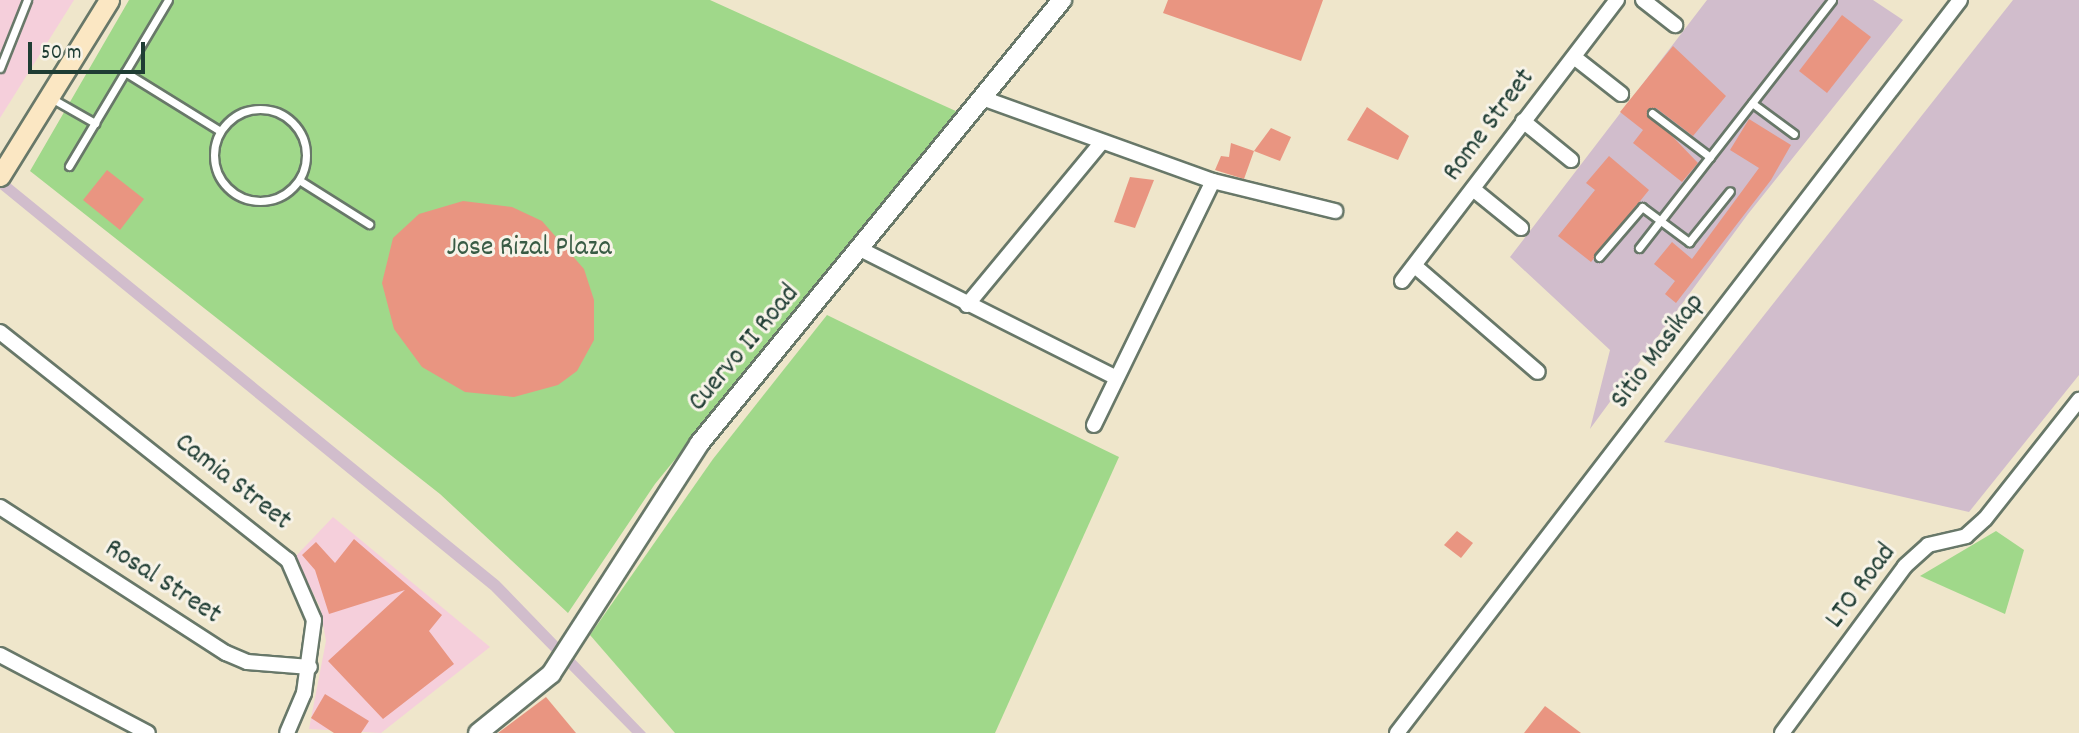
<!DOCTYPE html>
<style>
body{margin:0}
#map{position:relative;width:2079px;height:733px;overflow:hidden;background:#efe6cb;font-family:Dekko,sans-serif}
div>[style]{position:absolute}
.built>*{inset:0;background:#f5cfdb}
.industrial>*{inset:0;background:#d1bdcc}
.green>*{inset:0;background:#a0d88a}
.building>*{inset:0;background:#e99581}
.roads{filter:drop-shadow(2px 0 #687869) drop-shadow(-2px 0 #687869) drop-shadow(0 2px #687869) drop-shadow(0 -2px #687869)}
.service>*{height:7px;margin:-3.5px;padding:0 3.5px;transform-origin:3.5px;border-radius:3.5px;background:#fff}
.service>.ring{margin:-3.5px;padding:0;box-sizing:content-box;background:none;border:7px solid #fff;border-radius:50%}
.minor>*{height:14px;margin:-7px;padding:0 7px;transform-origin:7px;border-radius:7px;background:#fff}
.tertiary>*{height:18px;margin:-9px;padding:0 9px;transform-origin:9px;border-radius:9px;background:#fff}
.secondary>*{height:19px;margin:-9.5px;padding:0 9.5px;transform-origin:9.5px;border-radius:9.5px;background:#fbe7c3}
span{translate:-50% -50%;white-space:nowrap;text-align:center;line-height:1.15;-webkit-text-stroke:6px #f7f3e8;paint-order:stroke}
.street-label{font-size:28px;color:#1f3d34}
.park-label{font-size:28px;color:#395c45}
.scale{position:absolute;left:28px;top:42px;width:117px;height:32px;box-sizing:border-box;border:4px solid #1f3d34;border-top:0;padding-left:9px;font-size:21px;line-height:24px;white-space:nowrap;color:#1f3d34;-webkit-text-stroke:5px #f7f3e8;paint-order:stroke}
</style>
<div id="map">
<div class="built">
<i style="clip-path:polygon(0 0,74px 0,0 118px)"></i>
<i style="clip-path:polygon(333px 517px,490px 647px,381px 733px,309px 729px,326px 641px,320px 607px,295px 557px)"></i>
</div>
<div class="industrial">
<i style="clip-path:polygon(1707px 0,1873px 0,1903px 20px,1748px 214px,1590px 429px,1610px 350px,1510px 257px)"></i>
<i style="clip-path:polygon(2013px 0,2079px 0,2079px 375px,1969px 512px,1664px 442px)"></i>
<i style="clip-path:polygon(0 175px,499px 581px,646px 733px,632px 733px,491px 590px,0 189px)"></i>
</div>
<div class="green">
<i style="clip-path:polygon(129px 0,710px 0,958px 112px,655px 484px,568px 613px,440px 494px,30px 171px)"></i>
<i style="clip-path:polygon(827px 315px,1119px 457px,995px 733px,675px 733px,590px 635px,713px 459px)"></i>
<i style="clip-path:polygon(1996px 531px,2024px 550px,2005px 614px,1920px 576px)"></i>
</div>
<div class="building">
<i style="clip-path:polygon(1168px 0,1323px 0,1301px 61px,1163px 13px)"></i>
<i style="clip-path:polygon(1842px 15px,1871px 37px,1827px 93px,1799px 71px)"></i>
<i style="clip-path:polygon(1673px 46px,1726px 96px,1693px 136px,1656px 108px,1647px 110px,1698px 163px,1682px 182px,1633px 143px,1643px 130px,1620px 112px)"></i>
<i style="clip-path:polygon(1367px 107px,1409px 136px,1398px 160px,1347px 140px)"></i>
<i style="clip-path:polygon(1749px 119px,1791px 145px,1771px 180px,1676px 303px,1665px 294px,1675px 281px,1654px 264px,1672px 242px,1692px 259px,1759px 168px,1730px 150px)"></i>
<i style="clip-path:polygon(1271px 128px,1291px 137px,1280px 161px,1254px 151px)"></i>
<i style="clip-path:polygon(1231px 143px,1254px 151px,1244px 179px,1215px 170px,1221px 156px,1229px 157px)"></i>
<i style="clip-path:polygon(1609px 156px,1649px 190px,1591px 262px,1558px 236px,1595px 190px,1586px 183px)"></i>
<i style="clip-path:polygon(107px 170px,144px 199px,120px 230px,83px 200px)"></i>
<i style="clip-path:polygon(1130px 177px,1154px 180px,1135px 228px,1114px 222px)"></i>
<i style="clip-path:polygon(463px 201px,512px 207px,542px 221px,584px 269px,594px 300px,594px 340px,577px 371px,558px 385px,514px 397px,465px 392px,422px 367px,394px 329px,382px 283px,393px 238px,419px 214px)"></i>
<i style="clip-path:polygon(1457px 531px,1473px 543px,1461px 558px,1444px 545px)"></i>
<i style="clip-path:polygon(354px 539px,442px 615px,429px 631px,454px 664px,383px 719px,328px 661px,405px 590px,329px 614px,315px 570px,302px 555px,316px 542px,335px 563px)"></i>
<i style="clip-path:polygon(325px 694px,369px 721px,361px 733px,334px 733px,311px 718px)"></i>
<i style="clip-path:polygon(546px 697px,576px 733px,498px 733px)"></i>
<i style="clip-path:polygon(1545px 706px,1581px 733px,1524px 733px)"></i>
</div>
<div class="roads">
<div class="service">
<i style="left:0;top:68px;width:73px;rotate:-68.3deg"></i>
<i style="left:125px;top:72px;width:112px;rotate:31.8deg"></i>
<i style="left:51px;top:98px;width:51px;rotate:29.6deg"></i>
<i style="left:1752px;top:103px;width:52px;rotate:36.4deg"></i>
<i class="ring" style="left:214px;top:109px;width:85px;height:85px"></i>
<i style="left:1652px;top:113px;width:73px;rotate:37.2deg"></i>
<i style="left:69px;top:166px;width:193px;rotate:-59.2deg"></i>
<i style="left:299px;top:180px;width:83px;rotate:32.2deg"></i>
<i style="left:1639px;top:248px;width:314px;rotate:-52.1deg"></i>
<i style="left:1599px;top:257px;width:66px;rotate:-49.3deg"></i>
<i style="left:1642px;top:207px;width:59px;rotate:36.7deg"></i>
<i style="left:1689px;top:242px;width:65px;rotate:-51.2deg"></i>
</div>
<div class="minor">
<i style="left:1643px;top:0;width:41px;rotate:38deg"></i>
<i style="left:1574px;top:57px;width:60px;rotate:38.2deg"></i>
<i style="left:985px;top:99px;width:242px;rotate:19.8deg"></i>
<i style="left:1213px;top:181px;width:126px;rotate:13.8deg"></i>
<i style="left:1523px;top:121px;width:62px;rotate:39.1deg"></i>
<i style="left:1473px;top:189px;width:62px;rotate:39.1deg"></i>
<i style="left:862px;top:250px;width:284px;rotate:26.7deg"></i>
<i style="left:1415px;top:266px;width:162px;rotate:40.8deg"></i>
<i style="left:1402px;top:281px;width:354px;rotate:-52.6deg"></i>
<i style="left:967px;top:305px;width:210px;rotate:-50.4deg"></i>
<i style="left:0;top:332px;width:367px;rotate:38.4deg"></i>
<i style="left:288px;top:560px;width:65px;rotate:66.6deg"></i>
<i style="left:314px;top:620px;width:74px;rotate:97.8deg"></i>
<i style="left:304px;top:693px;width:43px;rotate:113deg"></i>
<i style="left:1094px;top:425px;width:271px;rotate:-64deg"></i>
<i style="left:0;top:507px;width:269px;rotate:32.9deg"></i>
<i style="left:226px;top:653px;width:23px;rotate:23deg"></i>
<i style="left:247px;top:662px;width:63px;rotate:4.5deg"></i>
<i style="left:0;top:655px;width:167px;rotate:27.8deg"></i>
<i style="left:1397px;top:733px;width:924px;rotate:-52.47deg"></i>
<i style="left:1782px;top:733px;width:207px;rotate:-53.6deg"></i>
<i style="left:1905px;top:566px;width:31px;rotate:-42deg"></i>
<i style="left:1928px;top:545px;width:39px;rotate:-13deg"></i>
<i style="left:1966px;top:536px;width:25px;rotate:-42deg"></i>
<i style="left:1985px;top:519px;width:152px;rotate:-51.7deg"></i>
</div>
<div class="tertiary">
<i style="left:478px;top:733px;width:94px;rotate:-38.9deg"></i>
<i style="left:551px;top:674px;width:274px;rotate:-57.2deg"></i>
<i style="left:699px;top:444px;width:574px;rotate:-50.73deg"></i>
</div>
<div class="secondary">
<i style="left:0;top:176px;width:207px;rotate:-58.2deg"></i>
</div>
</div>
<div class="street-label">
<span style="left:1490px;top:126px;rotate:-53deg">Rome Street</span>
<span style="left:745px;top:349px;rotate:-50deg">Cuervo II Road</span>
<span style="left:1659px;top:352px;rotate:-53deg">Sitio Masikap</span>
<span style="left:232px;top:483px;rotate:38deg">Camia Street</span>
<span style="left:162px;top:583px;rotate:33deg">Rosal Street</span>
<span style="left:1862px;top:587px;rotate:-53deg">LTO Road</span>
</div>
<div class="park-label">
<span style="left:529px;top:249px">Jose Rizal Plaza</span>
</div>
<div class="scale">50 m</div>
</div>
